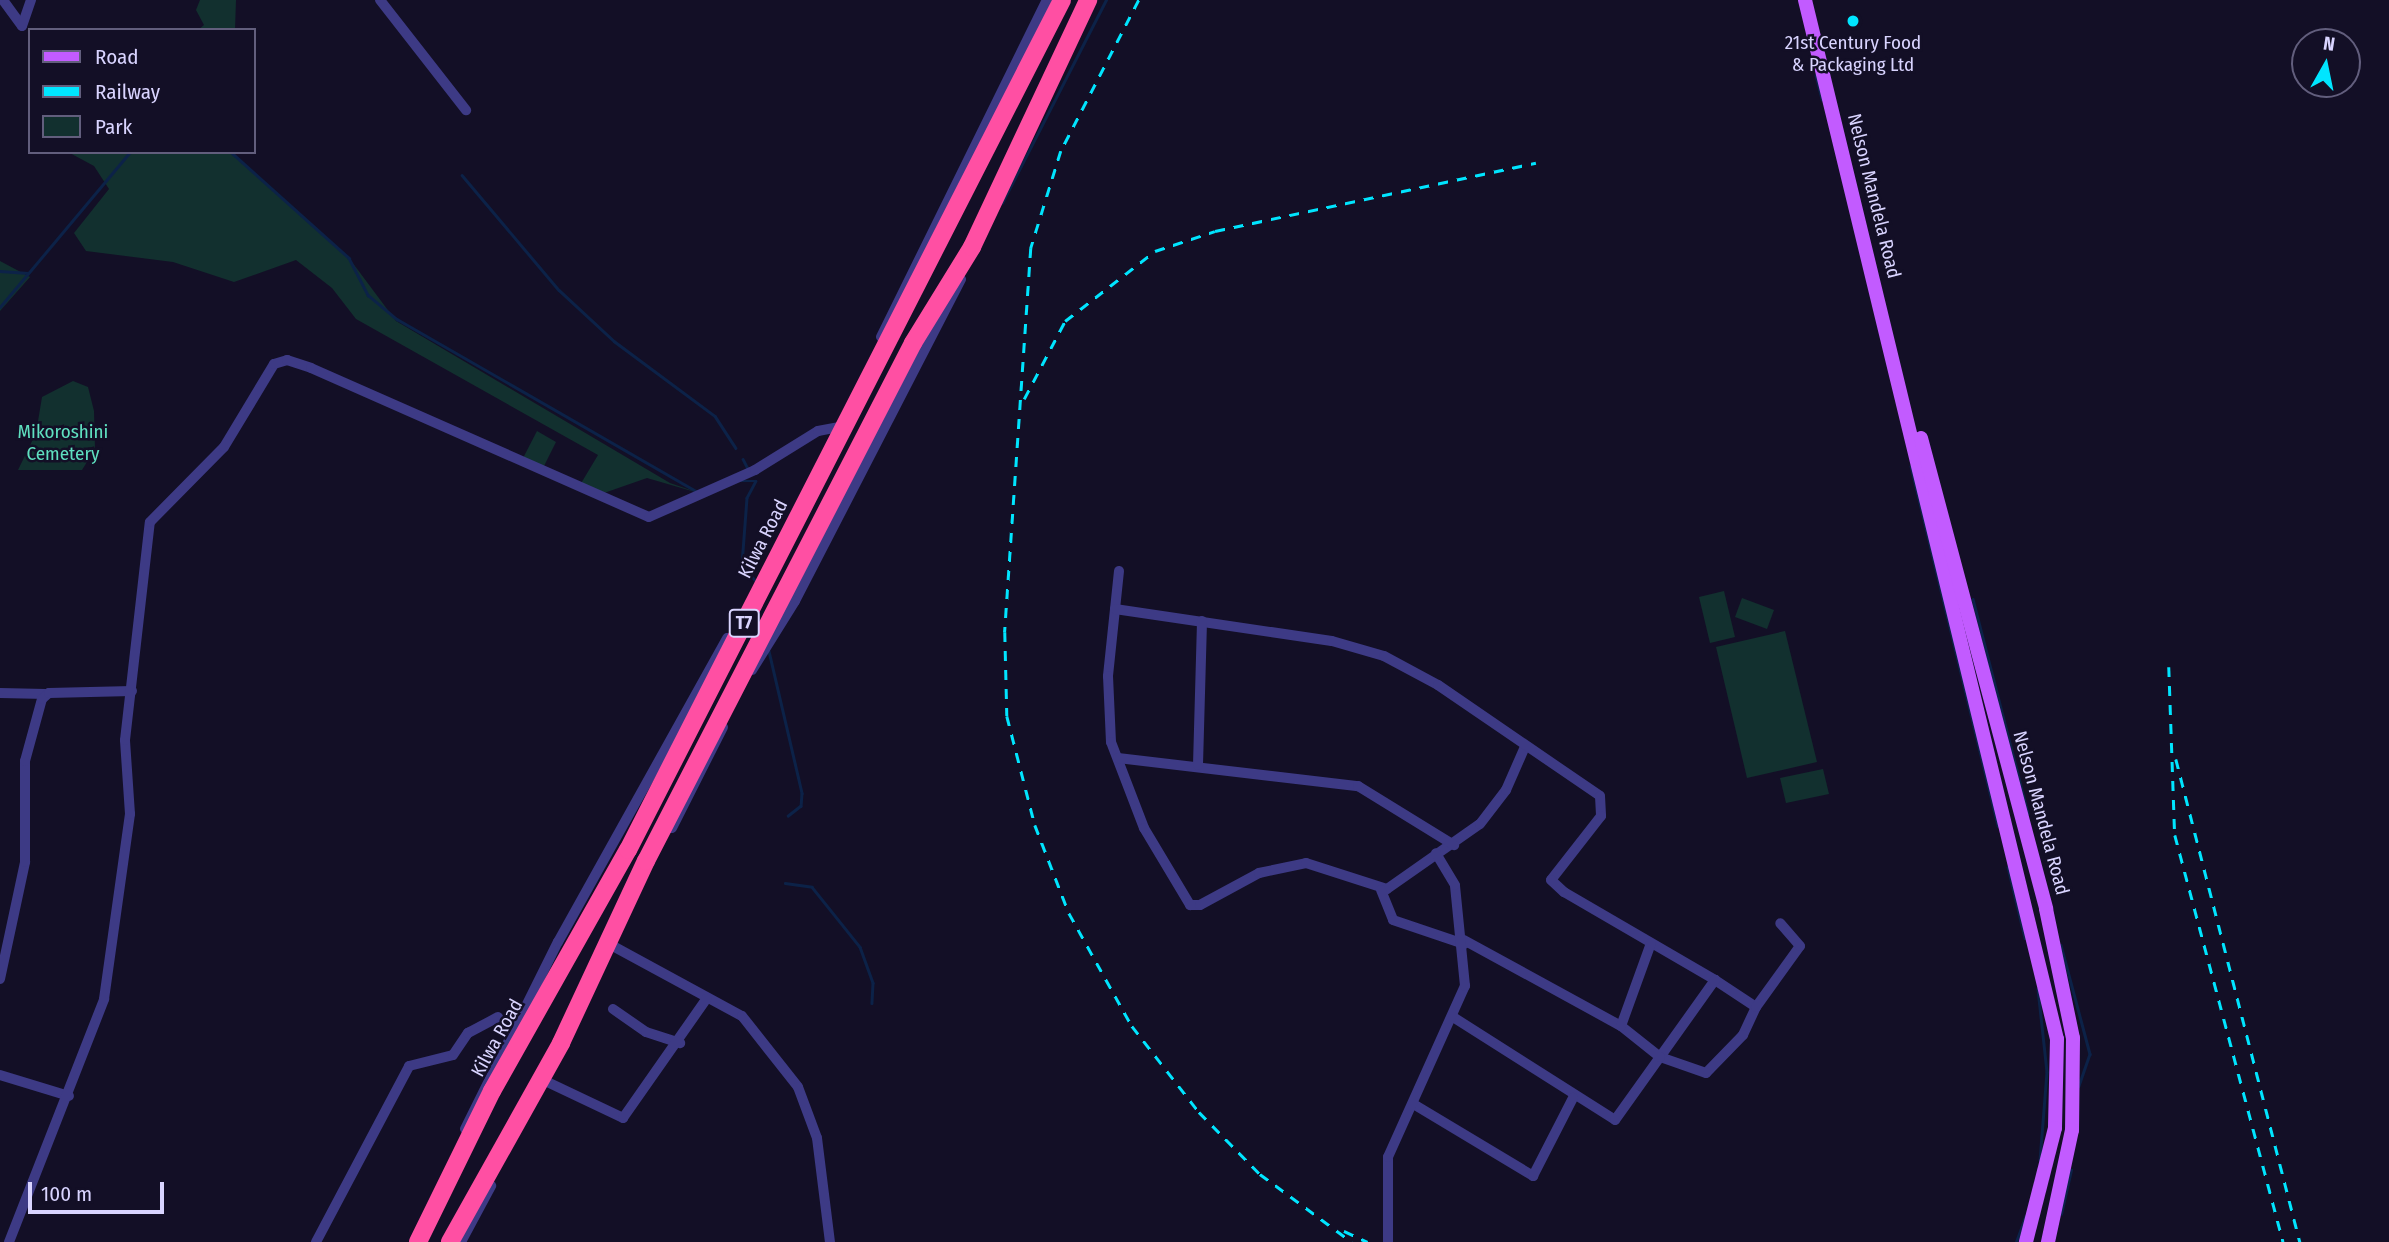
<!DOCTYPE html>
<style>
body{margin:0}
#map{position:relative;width:2389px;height:1242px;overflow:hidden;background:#130f26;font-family:"Fira Sans Condensed",sans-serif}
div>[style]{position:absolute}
.green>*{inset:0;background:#12302f}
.stream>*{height:2.5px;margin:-1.25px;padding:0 1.25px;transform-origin:1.25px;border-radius:1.25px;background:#0c2248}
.minor>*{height:10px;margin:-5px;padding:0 5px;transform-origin:5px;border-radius:5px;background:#3d3a85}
.major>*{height:14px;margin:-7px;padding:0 7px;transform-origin:7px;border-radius:7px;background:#c25bff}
.highway>*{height:18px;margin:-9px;padding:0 9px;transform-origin:9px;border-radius:9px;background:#ff4fa3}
.rail>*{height:2.5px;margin-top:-1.25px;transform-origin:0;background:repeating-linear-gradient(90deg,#00e5ff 0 10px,transparent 0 19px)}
.dots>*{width:19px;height:19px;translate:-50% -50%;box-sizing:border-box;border:4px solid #130f26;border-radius:50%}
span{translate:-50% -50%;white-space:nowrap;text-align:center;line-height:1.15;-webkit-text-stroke:5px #130f26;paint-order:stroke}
.shield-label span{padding:2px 5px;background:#130f26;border:2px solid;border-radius:5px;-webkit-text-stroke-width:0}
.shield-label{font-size:18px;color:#d9d4ff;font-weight:700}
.poi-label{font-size:19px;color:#d9d4ff}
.street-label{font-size:19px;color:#d9d4ff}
.park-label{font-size:19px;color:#5fe0c0}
.legend{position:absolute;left:28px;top:28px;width:228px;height:126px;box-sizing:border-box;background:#130f26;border:2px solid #625e7d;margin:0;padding:9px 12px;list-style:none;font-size:21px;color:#d9d4ff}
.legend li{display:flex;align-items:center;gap:14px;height:35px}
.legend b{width:35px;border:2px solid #625e7d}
.north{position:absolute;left:2291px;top:28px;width:70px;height:70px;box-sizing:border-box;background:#130f26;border:2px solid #625e7d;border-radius:50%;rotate:9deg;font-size:19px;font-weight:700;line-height:28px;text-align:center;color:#d9d4ff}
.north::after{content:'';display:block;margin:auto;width:24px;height:32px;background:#00e5ff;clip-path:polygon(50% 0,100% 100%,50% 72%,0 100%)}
.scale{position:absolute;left:28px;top:1182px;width:136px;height:32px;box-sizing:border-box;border:4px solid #d9d4ff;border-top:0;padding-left:9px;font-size:21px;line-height:24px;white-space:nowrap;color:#d9d4ff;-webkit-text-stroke:5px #130f26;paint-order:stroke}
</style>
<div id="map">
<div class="green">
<i style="clip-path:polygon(200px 0,236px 0,235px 30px,198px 30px,204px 25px,196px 10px)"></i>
<i style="clip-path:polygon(68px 152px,229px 152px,349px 258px,396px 321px,670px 483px,702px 494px,647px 478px,604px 493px,580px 485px,598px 455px,356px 319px,332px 288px,296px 260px,234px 282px,173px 262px,86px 251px,74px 233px,109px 189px,94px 166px)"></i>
<i style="clip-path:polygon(0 261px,30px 277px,0 311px)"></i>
<i style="clip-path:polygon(73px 381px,88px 387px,94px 411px,95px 449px,82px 470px,18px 470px,36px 433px,42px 397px)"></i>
<i style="clip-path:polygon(537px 431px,556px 442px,542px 470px,521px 462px)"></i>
<i style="clip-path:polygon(1724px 591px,1735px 637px,1710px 643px,1699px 597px)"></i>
<i style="clip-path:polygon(1742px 598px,1774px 610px,1767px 629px,1735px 617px)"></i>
<i style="clip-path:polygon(1785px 631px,1817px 762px,1747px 778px,1716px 647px)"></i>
<i style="clip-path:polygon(1823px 769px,1829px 794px,1786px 803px,1780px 778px)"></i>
</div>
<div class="stream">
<i style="left:1816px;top:75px;width:25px;rotate:76deg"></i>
<i style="left:231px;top:152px;width:159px;rotate:41.9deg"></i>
<i style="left:349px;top:258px;width:42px;rotate:62.8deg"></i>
<i style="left:368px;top:295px;width:38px;rotate:40deg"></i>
<i style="left:397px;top:319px;width:347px;rotate:29.9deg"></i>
<i style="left:462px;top:175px;width:150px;rotate:49.9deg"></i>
<i style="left:559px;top:290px;width:75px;rotate:42.8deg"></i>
<i style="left:614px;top:341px;width:126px;rotate:36.6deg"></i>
<i style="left:715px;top:416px;width:38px;rotate:57deg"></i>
<i style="left:1002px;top:203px;width:228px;rotate:-62.9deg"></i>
<i style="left:0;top:271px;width:28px;rotate:4deg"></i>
<i style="left:0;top:307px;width:202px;rotate:-50deg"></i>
<i style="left:743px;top:459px;width:11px;rotate:63deg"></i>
<i style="left:1911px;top:466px;width:370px;rotate:76.4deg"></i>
<i style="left:741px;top:481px;width:15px"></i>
<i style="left:756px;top:481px;width:19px;rotate:118deg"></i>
<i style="left:747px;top:498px;width:67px;rotate:94.3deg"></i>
<i style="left:742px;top:565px;width:21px;rotate:49deg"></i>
<i style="left:1973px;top:599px;width:221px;rotate:75.6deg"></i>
<i style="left:769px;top:651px;width:146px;rotate:76.9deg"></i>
<i style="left:802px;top:793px;width:13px;rotate:94deg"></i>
<i style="left:801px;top:806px;width:16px;rotate:142deg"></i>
<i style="left:2008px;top:867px;width:73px;rotate:76.5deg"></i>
<i style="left:785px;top:883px;width:27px;rotate:8deg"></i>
<i style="left:812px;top:887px;width:77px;rotate:51.3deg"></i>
<i style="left:860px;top:947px;width:38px;rotate:70deg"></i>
<i style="left:873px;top:983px;width:20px;rotate:93deg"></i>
<i style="left:2061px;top:945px;width:113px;rotate:75.1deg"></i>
<i style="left:2090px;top:1054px;width:34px;rotate:109deg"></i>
<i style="left:2038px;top:989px;width:83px;rotate:83.8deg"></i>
<i style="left:2047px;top:1072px;width:88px;rotate:94.5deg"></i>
<i style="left:2061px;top:1214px;width:45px;rotate:-77.2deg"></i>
<i style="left:2016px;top:1242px;width:27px;rotate:-70deg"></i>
</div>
<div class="minor">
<i style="left:3px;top:0;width:32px;rotate:54deg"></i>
<i style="left:22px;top:26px;width:28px;rotate:-71deg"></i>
<i style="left:380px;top:0;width:140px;rotate:52deg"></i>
<i style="left:881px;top:337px;width:376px;rotate:-63.8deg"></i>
<i style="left:1119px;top:571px;width:106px;rotate:96deg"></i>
<i style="left:1108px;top:676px;width:66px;rotate:87.4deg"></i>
<i style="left:1111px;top:742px;width:92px;rotate:69deg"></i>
<i style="left:1144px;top:828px;width:90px;rotate:59.1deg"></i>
<i style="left:1190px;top:905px;width:10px"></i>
<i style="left:1200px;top:905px;width:67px;rotate:-28.5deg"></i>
<i style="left:1259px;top:873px;width:48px;rotate:-12deg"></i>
<i style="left:1306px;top:863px;width:85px;rotate:17.8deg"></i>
<i style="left:1387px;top:889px;width:113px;rotate:-35deg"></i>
<i style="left:1480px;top:824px;width:43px;rotate:-52.6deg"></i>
<i style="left:1506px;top:790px;width:45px;rotate:-66.3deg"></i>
<i style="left:788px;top:599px;width:7px;rotate:16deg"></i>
<i style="left:795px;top:601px;width:362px;rotate:-62.7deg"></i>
<i style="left:1115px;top:609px;width:219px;rotate:8.4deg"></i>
<i style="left:1332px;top:641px;width:54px;rotate:16.1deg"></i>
<i style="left:1384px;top:656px;width:61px;rotate:28.2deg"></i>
<i style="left:1438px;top:685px;width:196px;rotate:34.4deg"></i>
<i style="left:1600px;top:796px;width:20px;rotate:87deg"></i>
<i style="left:1601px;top:816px;width:81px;rotate:128deg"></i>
<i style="left:1551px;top:880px;width:18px;rotate:43deg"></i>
<i style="left:1564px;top:892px;width:175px;rotate:30.2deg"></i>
<i style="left:1715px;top:980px;width:49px;rotate:33.4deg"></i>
<i style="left:1756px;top:1007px;width:31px;rotate:115deg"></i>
<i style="left:1743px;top:1035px;width:53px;rotate:134.2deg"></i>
<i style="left:1706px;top:1073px;width:49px;rotate:-160.8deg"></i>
<i style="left:1660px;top:1057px;width:95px;rotate:-54.5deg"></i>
<i style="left:752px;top:670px;width:81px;rotate:-58.1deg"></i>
<i style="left:0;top:693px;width:46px;rotate:1.2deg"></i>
<i style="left:1118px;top:758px;width:242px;rotate:6.7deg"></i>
<i style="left:1358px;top:786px;width:113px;rotate:31.6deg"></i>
<i style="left:1198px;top:765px;width:144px;rotate:-88.4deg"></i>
<i style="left:672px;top:828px;width:113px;rotate:-63.2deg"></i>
<i style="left:1381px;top:890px;width:32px;rotate:68deg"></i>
<i style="left:1393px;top:920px;width:75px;rotate:18.7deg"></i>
<i style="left:611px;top:945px;width:149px;rotate:28.5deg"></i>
<i style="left:742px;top:1016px;width:90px;rotate:51.7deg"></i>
<i style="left:798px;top:1087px;width:54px;rotate:69.6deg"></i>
<i style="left:817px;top:1138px;width:105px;rotate:82.9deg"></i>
<i style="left:0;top:979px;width:120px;rotate:-77.9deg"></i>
<i style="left:25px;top:862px;width:101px;rotate:-90deg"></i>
<i style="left:25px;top:761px;width:64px;rotate:-74.7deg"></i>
<i style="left:42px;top:699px;width:9px;rotate:-41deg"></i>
<i style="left:49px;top:693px;width:83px;rotate:-1.4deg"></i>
<i style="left:1756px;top:1007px;width:75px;rotate:-54.2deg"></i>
<i style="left:1800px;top:946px;width:30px;rotate:-131deg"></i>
<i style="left:613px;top:1009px;width:40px;rotate:34.9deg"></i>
<i style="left:646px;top:1032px;width:36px;rotate:18deg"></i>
<i style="left:1453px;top:1017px;width:192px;rotate:32.4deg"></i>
<i style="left:1615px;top:1120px;width:77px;rotate:-54.5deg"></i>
<i style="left:1660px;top:1057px;width:50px;rotate:-141.5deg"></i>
<i style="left:1621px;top:1026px;width:179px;rotate:-151.3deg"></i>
<i style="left:1621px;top:1026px;width:88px;rotate:-70.1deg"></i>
<i style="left:0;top:1075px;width:72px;rotate:16.9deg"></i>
<i style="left:541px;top:1079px;width:91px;rotate:25.4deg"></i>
<i style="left:623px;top:1118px;width:146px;rotate:-55deg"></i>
<i style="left:1415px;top:1105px;width:138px;rotate:31deg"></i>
<i style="left:1533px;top:1176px;width:88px;rotate:-62.9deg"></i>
<i style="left:465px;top:1129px;width:209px;rotate:-63.6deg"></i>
<i style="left:558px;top:942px;width:348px;rotate:-60.9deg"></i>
<i style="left:9px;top:1242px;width:261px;rotate:-68.6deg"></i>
<i style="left:104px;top:999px;width:187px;rotate:-82deg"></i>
<i style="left:130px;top:814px;width:74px;rotate:-93.9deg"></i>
<i style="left:125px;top:740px;width:219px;rotate:-83.5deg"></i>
<i style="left:150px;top:522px;width:105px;rotate:-45.4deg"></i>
<i style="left:224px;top:447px;width:97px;rotate:-58.9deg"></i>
<i style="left:274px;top:364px;width:14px;rotate:-17deg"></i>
<i style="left:287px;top:360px;width:25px;rotate:18deg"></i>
<i style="left:311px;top:368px;width:369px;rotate:23.8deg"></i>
<i style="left:649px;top:517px;width:116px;rotate:-23.9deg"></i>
<i style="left:755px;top:470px;width:74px;rotate:-31.8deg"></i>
<i style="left:818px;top:431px;width:26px;rotate:-11deg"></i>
<i style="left:316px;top:1242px;width:199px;rotate:-62.1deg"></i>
<i style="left:409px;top:1066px;width:45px;rotate:-14deg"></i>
<i style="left:453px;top:1055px;width:27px;rotate:-56deg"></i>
<i style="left:468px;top:1033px;width:34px;rotate:-28deg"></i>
<i style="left:461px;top:1242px;width:64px;rotate:-61.8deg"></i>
<i style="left:1388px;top:1242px;width:85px;rotate:-90deg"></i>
<i style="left:1388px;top:1157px;width:188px;rotate:-65.8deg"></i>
<i style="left:1465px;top:986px;width:101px;rotate:-95.7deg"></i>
<i style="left:1455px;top:885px;width:37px;rotate:-121deg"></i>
</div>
<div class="major">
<i style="left:1805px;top:0;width:1069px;rotate:76.37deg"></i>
<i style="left:2057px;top:1039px;width:89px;rotate:91.3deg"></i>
<i style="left:2055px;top:1128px;width:118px;rotate:104.3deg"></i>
<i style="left:1921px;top:438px;width:487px;rotate:75.1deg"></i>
<i style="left:2046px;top:909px;width:132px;rotate:78.2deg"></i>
<i style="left:2073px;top:1038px;width:92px;rotate:90.6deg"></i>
<i style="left:2072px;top:1130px;width:115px;rotate:102.1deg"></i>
</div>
<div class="highway">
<i style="left:418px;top:1242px;width:168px;rotate:-63.9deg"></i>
<i style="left:492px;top:1091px;width:277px;rotate:-60.6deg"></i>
<i style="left:628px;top:850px;width:954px;rotate:-62.95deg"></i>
<i style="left:450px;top:1242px;width:228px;rotate:-60.8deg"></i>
<i style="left:561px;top:1043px;width:201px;rotate:-65deg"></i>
<i style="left:646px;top:861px;width:583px;rotate:-62.73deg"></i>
<i style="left:913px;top:343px;width:113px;rotate:-58.4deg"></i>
<i style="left:972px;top:247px;width:273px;rotate:-64.8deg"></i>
</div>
<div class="rail">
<i style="left:1139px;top:0;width:170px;rotate:117.3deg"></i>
<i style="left:1061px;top:151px;width:102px;rotate:107.2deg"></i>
<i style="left:1031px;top:248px;width:385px;rotate:93.9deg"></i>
<i style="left:1005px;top:632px;width:84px;rotate:88.6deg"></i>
<i style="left:1007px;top:716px;width:113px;rotate:75.6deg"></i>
<i style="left:1035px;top:825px;width:94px;rotate:68.9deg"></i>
<i style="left:1069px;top:913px;width:129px;rotate:60.9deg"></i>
<i style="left:1132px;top:1026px;width:109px;rotate:52.1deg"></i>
<i style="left:1199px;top:1112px;width:87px;rotate:45.5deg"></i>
<i style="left:1260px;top:1174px;width:114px;rotate:36.5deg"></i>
<i style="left:1024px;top:399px;width:88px;rotate:-62.3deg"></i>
<i style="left:1065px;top:321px;width:114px;rotate:-37.9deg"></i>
<i style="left:1155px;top:251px;width:63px;rotate:-18.4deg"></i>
<i style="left:1215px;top:231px;width:328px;rotate:-12deg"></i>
<i style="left:2169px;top:667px;width:168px;rotate:88deg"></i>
<i style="left:2175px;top:835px;width:421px;rotate:75.1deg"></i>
<i style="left:2176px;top:759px;width:499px;rotate:75.6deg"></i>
<i style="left:1344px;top:1231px;width:26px;rotate:25deg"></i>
</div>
<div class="dots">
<i style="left:1853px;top:21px;background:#00e5ff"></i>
</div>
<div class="shield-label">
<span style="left:744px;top:623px">T7</span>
</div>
<div class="poi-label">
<span style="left:1853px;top:54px">21st Century Food<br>&amp; Packaging Ltd</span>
</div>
<div class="street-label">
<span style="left:1874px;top:196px;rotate:76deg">Nelson Mandela Road</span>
<span style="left:763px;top:539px;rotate:-63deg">Kilwa Road</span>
<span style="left:2041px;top:813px;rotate:75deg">Nelson Mandela Road</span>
<span style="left:497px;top:1038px;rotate:-61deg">Kilwa Road</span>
</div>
<div class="park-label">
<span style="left:63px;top:443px">Mikoroshini<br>Cemetery</span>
</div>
<ul class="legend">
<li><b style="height:9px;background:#c25bff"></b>Road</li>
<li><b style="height:9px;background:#00e5ff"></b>Railway</li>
<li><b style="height:19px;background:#12302f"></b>Park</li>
</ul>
<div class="north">N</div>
<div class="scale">100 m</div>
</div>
